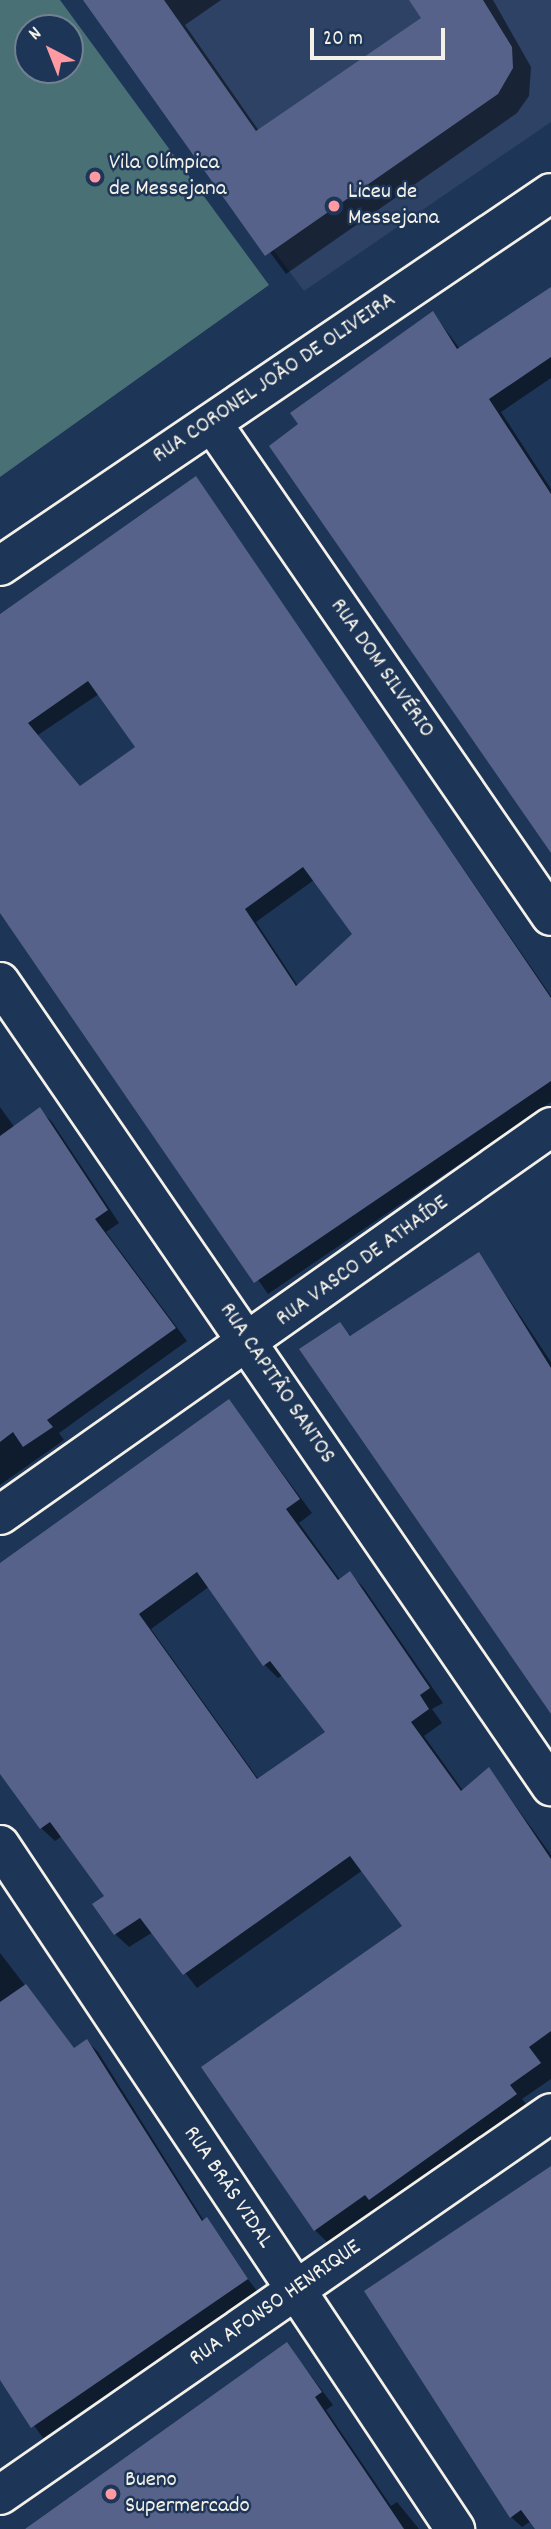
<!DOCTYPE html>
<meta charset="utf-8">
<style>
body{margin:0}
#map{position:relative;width:551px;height:2529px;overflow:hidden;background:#1d3557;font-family:Dekko,sans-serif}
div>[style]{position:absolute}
.built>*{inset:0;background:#2e4266}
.green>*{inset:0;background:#497075}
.shadow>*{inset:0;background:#0007}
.building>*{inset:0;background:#57628a}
.roads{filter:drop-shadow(2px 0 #f4f1e8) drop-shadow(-2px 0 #f4f1e8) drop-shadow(0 2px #f4f1e8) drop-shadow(0 -2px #f4f1e8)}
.street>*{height:38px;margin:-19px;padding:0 19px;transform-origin:19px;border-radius:19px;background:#1d3557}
.secondary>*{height:38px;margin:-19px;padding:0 19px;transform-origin:19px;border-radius:19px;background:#1d3557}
.dots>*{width:19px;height:19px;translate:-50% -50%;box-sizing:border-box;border:4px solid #1d3557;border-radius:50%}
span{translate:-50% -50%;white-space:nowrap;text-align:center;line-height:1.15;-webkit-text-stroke:5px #1d3557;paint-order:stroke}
.poi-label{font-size:23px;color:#f4f1e8}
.left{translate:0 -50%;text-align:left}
.street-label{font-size:23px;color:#f4f1e8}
.north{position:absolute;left:14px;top:14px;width:70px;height:70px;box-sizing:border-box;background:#1d3557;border:2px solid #738091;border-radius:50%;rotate:318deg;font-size:19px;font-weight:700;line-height:28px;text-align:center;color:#f4f1e8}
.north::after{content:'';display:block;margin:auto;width:24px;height:32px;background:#ff9aa2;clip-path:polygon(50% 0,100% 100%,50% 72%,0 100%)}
.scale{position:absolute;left:310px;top:28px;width:135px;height:32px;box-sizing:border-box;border:4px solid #f4f1e8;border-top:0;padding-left:9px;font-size:21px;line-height:24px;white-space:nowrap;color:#f4f1e8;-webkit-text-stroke:5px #1d3557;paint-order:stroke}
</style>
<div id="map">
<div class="built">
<i style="clip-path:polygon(87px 0,551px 0,551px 122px,304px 291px)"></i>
</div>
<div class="green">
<i style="clip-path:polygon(evenodd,0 0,60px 0,269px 285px,0 477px,0 0,28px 28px,70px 28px,70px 70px,28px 70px,28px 28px)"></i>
</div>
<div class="shadow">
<i style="clip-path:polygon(85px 0,221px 0,185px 25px,259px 131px,423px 18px,411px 0,493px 0,531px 67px,529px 96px,517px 113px,286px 274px)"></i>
<i style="clip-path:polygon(551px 289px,551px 378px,501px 412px,551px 489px,551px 848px,433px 313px,460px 349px)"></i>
<i style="clip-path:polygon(evenodd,195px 479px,551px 996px,551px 1102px,268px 1294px,0 910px,0 614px,195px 479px,99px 694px,138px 748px,81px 787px,38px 735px,99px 694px,195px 479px,314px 880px,355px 934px,298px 986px,256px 922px,314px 880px)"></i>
<i style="clip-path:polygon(0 1107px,15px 1128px,40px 1110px,52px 1122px,119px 1223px,106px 1232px,187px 1341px,59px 1433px,64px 1440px,0 1485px)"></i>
<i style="clip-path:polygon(479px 1254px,551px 1362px,551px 1711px,340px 1324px,352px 1337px)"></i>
<i style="clip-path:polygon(evenodd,229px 1401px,312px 1513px,299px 1523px,340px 1580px,349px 1573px,363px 1587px,443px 1703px,432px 1709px,442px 1723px,424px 1736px,464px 1792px,489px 1769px,551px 1855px,551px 2079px,522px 2099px,529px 2108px,384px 2213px,379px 2208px,328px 2243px,315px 2230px,405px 1926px,363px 1870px,197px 1988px,153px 1932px,129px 1947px,115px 1934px,106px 1897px,62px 1836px,55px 1841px,41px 1828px,0 1772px,0 1564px,229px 1401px,210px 1586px,265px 1665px,278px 1678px,283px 1675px,327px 1732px,259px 1780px,151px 1629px,210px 1586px)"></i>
<i style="clip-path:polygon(0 1953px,75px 2050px,87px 2041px,98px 2052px,204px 2221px,257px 2291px,43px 2438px,0 2378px)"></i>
<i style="clip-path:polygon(551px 2167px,551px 2529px,538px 2529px,531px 2521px,522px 2527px,511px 2517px)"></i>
<i style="clip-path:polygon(287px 2344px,333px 2405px,326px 2410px,391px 2506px,397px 2502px,419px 2529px,29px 2529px)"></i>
</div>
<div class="building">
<i style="clip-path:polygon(83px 0,164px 0,256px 131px,421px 18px,409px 0,483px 0,512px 47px,513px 68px,498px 94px,265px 256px)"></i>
<i style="clip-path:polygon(551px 287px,551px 357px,489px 399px,551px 494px,551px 853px,269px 446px,298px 424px,290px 413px,433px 311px,457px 349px)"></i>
<i style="clip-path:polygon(evenodd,196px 476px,551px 998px,551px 1081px,254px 1283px,0 913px,0 614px,196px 476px,88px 681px,135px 747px,80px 786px,28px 723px,88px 681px,196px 476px,303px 867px,352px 934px,296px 986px,245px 909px,303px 867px)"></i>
<i style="clip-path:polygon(40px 1107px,108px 1210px,95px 1219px,176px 1328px,47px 1420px,53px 1427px,23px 1447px,13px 1432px,0 1442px,0 1136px)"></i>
<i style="clip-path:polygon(479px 1252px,551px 1368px,551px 1714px,299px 1349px,340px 1322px,350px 1336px)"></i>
<i style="clip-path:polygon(evenodd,229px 1399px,300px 1499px,286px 1509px,338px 1580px,350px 1571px,430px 1688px,420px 1695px,429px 1709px,411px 1722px,461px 1791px,489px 1767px,551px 1859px,551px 2031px,529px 2047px,541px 2063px,510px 2085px,517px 2094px,369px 2200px,365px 2195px,314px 2231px,201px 2067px,402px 1926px,350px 1856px,183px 1975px,140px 1918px,114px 1935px,92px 1904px,104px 1896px,50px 1822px,40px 1829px,0 1774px,0 1563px,229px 1399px,197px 1572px,263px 1666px,270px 1661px,325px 1732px,257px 1779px,139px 1614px,197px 1572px)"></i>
<i style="clip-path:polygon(26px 1984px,74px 2048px,87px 2039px,202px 2221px,207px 2217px,248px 2279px,31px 2428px,0 2380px,0 2002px)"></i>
<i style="clip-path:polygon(551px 2166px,551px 2529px,535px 2529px,521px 2510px,510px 2518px,364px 2291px)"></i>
<i style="clip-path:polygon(287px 2342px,322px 2392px,315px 2397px,404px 2529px,25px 2529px)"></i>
</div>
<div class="roads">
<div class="street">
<i style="left:212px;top:423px;width:598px;rotate:55.49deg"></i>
<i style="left:0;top:982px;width:975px;rotate:55.58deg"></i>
<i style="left:0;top:1515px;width:674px;rotate:-35.15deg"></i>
<i style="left:0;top:1845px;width:822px;rotate:56.37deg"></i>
<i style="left:0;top:2495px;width:670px;rotate:-34.73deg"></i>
</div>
<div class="secondary">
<i style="left:0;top:566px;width:665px;rotate:-34.1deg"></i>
</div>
</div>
<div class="dots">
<i style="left:95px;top:177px;background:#ff9aa2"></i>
<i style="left:334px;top:206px;background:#ff9aa2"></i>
<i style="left:111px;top:2494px;background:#ff9aa2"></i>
</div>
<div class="poi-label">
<span class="left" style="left:109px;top:177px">Vila Olímpica<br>de Messejana</span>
<span class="left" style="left:348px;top:206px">Liceu de<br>Messejana</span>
<span class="left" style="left:125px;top:2494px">Bueno<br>Supermercado</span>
</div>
<div class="street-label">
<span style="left:275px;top:379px;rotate:-34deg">RUA CORONEL JOÃO DE OLIVEIRA</span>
<span style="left:381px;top:669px;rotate:55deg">RUA DOM SILVÉRIO</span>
<span style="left:363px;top:1262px;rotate:-36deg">RUA VASCO DE ATHAÍDE</span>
<span style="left:276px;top:1384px;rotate:56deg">RUA CAPITÃO SANTOS</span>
<span style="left:227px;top:2188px;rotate:56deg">RUA BRÁS VIDAL</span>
<span style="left:276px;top:2304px;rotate:-35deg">RUA AFONSO HENRIQUE</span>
</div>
<div class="north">N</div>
<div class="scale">20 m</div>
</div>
